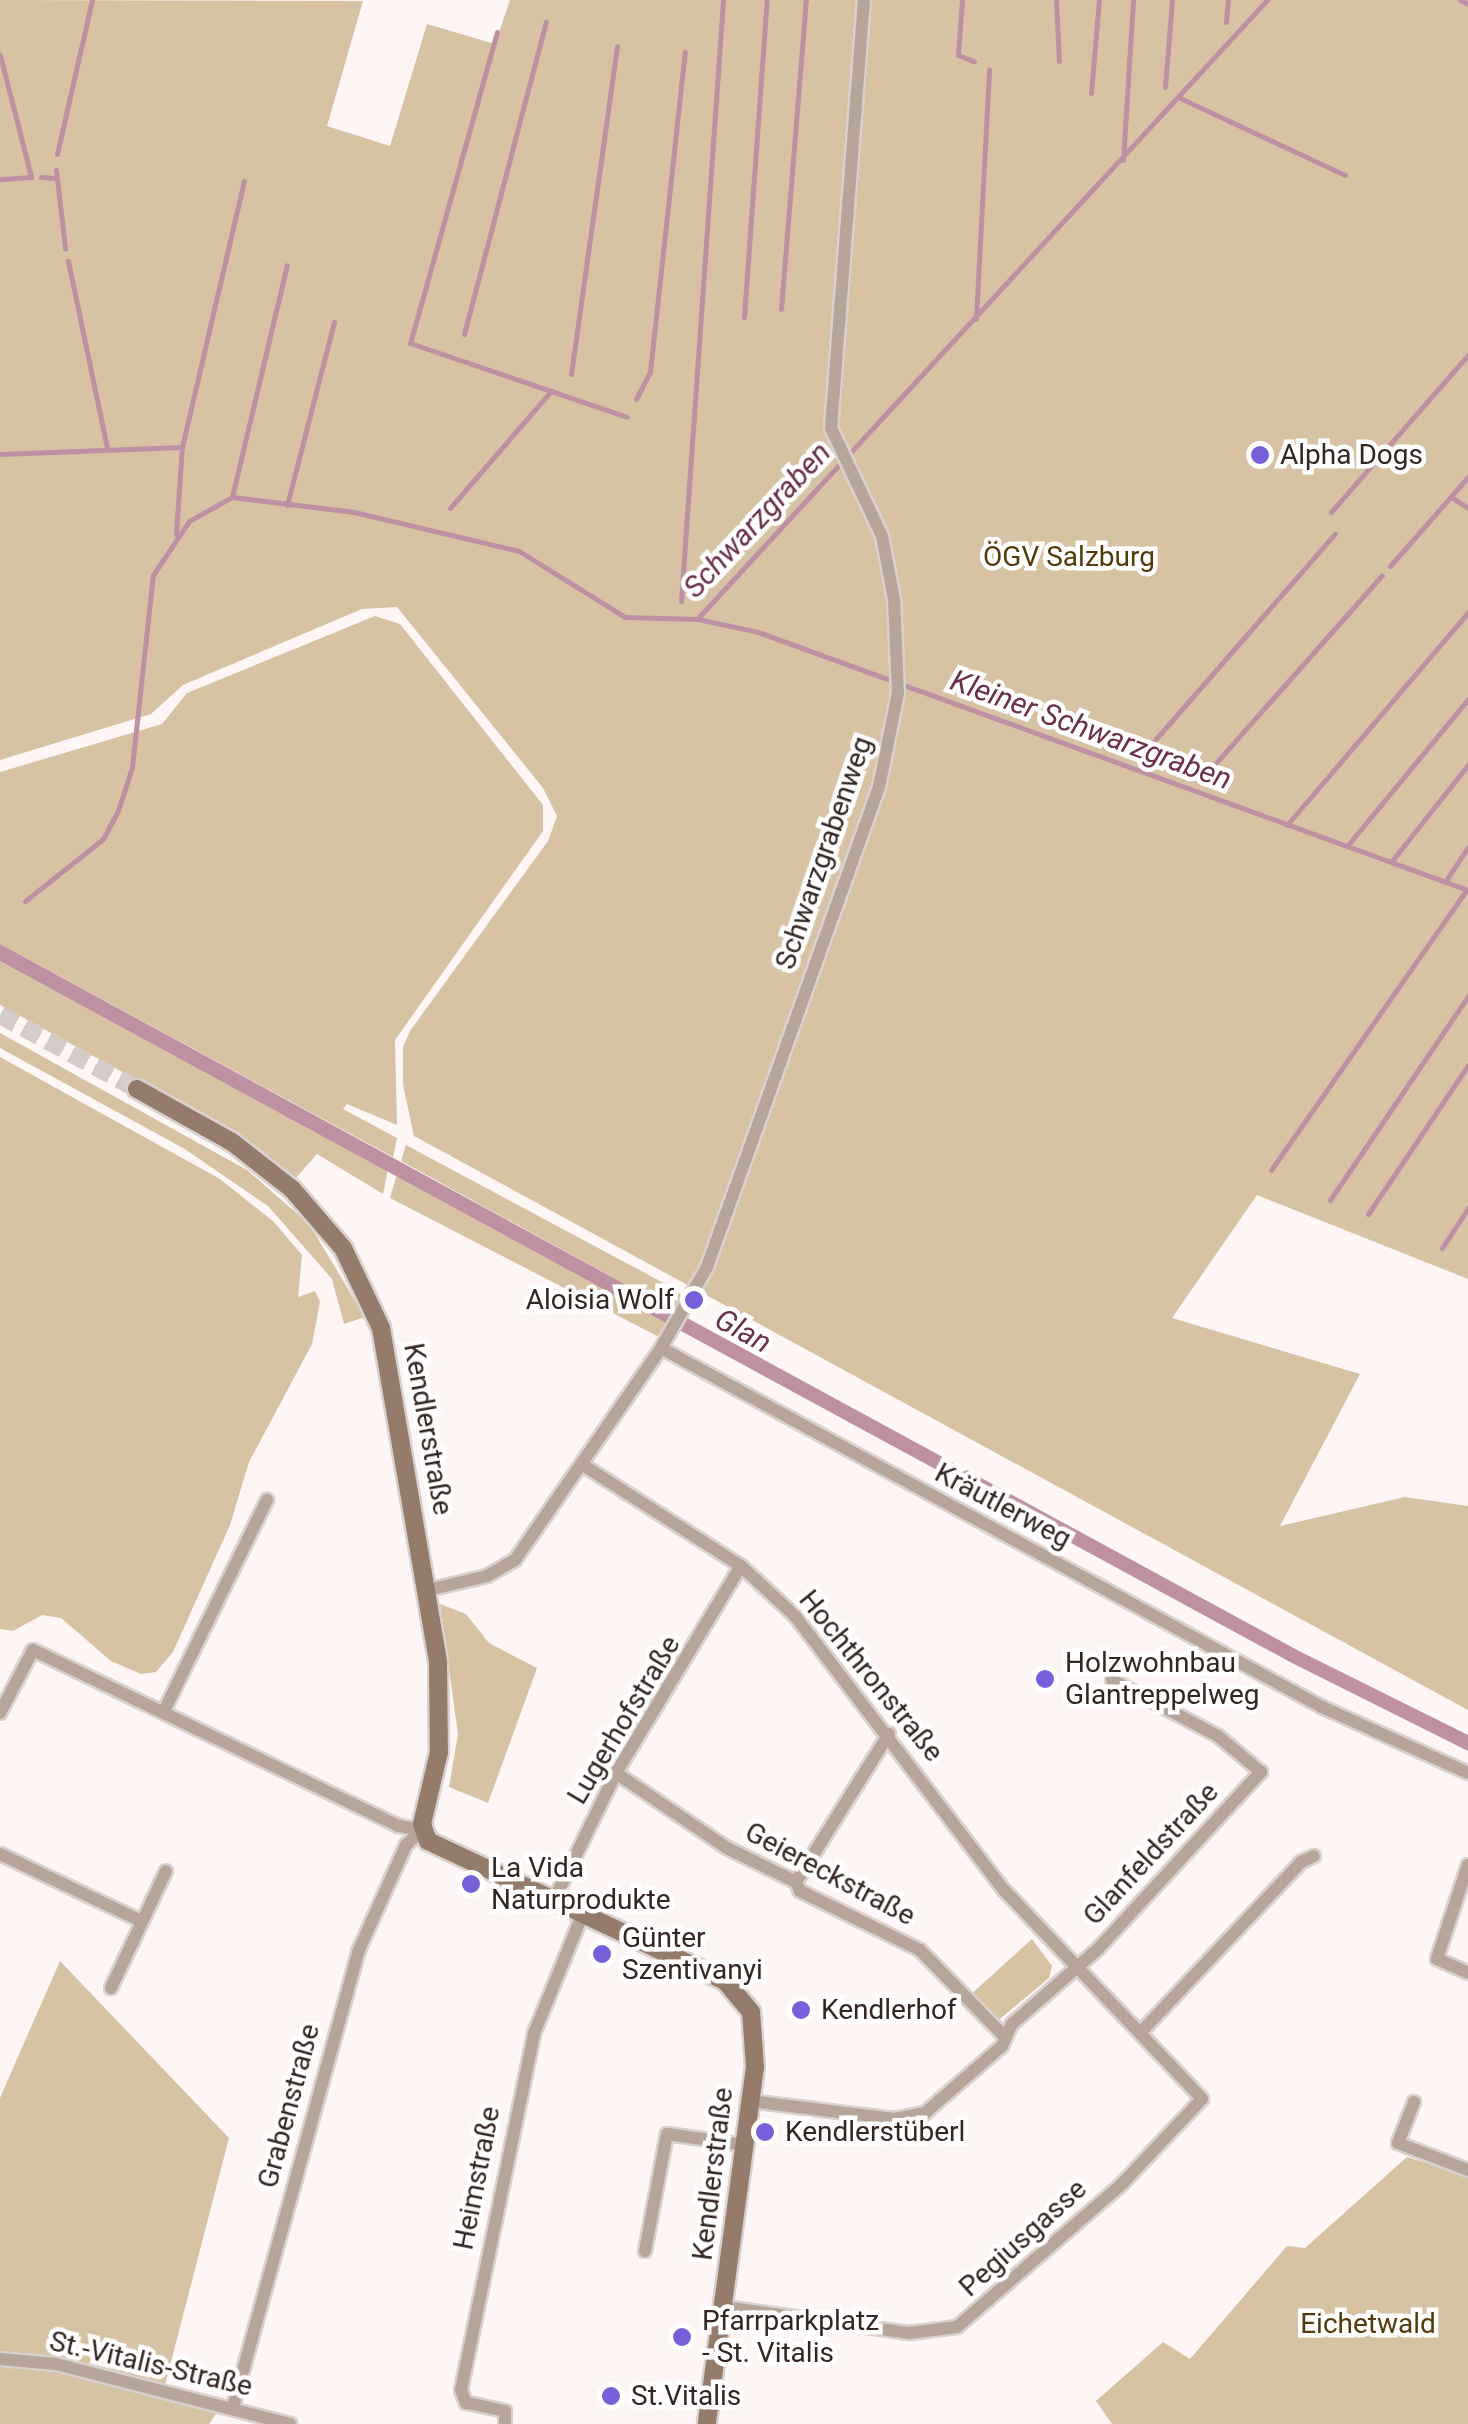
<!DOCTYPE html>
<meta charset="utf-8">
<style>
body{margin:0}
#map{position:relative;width:1468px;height:2424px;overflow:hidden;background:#fdf6f4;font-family:Roboto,sans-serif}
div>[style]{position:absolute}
.green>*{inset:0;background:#d7c3a4}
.water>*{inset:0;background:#bd90a2}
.stream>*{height:5px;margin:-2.5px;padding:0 2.5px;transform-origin:2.5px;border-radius:2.5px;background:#bd90a2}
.secondary-tunnel>*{height:18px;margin-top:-9px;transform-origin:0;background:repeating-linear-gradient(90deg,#d5ccca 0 18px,transparent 0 27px)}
.roads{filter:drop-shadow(2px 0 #d9d1ce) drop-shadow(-2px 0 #d9d1ce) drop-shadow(0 2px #d9d1ce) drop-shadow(0 -2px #d9d1ce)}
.street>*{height:12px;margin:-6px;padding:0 6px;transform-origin:6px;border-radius:6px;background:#b6a598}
.secondary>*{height:18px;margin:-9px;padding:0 9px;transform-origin:9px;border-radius:9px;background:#957c6a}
.dots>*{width:28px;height:28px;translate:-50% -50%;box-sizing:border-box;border:5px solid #fff;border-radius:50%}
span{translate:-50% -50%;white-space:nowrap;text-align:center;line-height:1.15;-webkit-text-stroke:9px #fff;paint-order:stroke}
.poi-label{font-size:28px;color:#332622}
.left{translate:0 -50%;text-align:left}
.right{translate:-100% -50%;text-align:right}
.park-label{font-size:28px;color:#533a07}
.street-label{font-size:28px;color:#332622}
.water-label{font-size:30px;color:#6a2f4a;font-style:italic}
</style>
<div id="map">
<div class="green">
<i style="clip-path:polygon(0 0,363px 1px,327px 126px,390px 146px,427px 24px,495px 44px,510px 0,1468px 0,1468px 1279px,1257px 1195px,1172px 1318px,1360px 1374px,1280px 1526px,1405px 1497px,1468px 1506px,1468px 1710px,414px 1136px,403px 1085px,403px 1047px,410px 1031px,548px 841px,557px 816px,543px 788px,397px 607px,362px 609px,183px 685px,151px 714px,0 760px)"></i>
<i style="clip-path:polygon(375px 616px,400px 624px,543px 805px,543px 831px,395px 1040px,397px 1125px,347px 1104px,343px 1109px,397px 1138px,393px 1157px,0 944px,0 772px,162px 724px,187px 693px)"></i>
<i style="clip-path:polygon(0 961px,388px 1169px,383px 1194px,317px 1154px,295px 1179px,221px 1126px,0 1005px)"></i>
<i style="clip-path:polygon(0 1033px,247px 1170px,309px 1224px,365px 1317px,344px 1324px,332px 1279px,268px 1206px,183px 1148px,0 1048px)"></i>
<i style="clip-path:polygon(0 1057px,220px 1179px,274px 1222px,302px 1255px,298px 1297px,315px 1291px,320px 1302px,312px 1344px,249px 1462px,230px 1525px,173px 1652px,156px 1672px,141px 1674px,111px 1661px,61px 1618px,42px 1615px,13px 1631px,0 1629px)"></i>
<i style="clip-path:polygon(406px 1145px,673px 1288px,681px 1295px,674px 1311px,401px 1161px)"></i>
<i style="clip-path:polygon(397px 1174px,668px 1323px,661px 1338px,390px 1198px)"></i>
<i style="clip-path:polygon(440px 1604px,466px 1614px,489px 1643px,537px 1668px,488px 1803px,449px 1787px,458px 1734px)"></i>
<i style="clip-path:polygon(1032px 1939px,1052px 1966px,1049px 1978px,995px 2023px,969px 1996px)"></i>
<i style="clip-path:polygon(60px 1961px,229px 2138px,165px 2385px,0 2355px,0 2098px)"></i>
<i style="clip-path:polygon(1407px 2157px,1468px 2176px,1468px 2424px,1112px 2424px,1096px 2401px,1163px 2342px,1190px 2359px,1287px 2246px,1305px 2248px)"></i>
<i style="clip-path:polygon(0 2364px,51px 2367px,218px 2411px,209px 2424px,0 2424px)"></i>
</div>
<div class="water">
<i style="clip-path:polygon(0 944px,1299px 1651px,1468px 1735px,1468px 1751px,1292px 1663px,0 961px)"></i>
</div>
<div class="stream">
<i style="left:962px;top:0;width:55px;rotate:94.2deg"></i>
<i style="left:958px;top:55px;width:17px;rotate:21deg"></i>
<i style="left:1056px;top:0;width:61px;rotate:87.2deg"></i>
<i style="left:1460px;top:0;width:9px;rotate:27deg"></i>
<i style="left:1226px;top:22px;width:22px;rotate:-85deg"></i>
<i style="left:497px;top:32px;width:323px;rotate:105.6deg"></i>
<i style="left:410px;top:343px;width:229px;rotate:18.8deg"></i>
<i style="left:0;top:55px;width:126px;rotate:75.7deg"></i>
<i style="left:31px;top:177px;width:31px;rotate:176deg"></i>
<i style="left:1165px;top:87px;width:87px;rotate:-85.4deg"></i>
<i style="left:1091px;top:93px;width:93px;rotate:-85.1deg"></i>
<i style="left:1180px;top:98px;width:182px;rotate:25deg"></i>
<i style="left:57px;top:154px;width:158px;rotate:-77.2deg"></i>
<i style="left:1123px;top:160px;width:160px;rotate:-86.4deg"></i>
<i style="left:56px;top:170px;width:79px;rotate:83.4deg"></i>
<i style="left:41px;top:177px;width:15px;rotate:4deg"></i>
<i style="left:68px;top:261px;width:191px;rotate:78.2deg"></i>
<i style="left:781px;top:309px;width:310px;rotate:-85.4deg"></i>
<i style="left:744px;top:317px;width:318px;rotate:-85.9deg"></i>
<i style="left:976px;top:319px;width:250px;rotate:-87deg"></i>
<i style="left:464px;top:334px;width:323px;rotate:-75.3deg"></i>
<i style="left:571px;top:374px;width:331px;rotate:-82deg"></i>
<i style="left:636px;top:399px;width:30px;rotate:-63deg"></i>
<i style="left:650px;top:372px;width:322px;rotate:-83.8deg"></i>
<i style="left:0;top:454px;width:182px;rotate:-2.2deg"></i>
<i style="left:232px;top:497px;width:238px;rotate:-76.7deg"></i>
<i style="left:1451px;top:497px;width:20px;rotate:33deg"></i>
<i style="left:287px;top:505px;width:189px;rotate:-75.6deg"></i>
<i style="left:450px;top:508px;width:155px;rotate:-49.2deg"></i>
<i style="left:1331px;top:512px;width:208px;rotate:-48.9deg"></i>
<i style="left:176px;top:534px;width:87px;rotate:-86.1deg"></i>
<i style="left:182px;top:447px;width:273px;rotate:-76.9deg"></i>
<i style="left:1390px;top:566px;width:118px;rotate:-48.8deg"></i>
<i style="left:681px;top:601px;width:602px;rotate:-86deg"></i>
<i style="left:698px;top:619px;width:61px;rotate:12.2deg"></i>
<i style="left:758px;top:632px;width:755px;rotate:19.97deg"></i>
<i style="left:1141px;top:756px;width:295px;rotate:-48.9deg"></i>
<i style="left:1207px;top:773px;width:264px;rotate:-48.5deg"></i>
<i style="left:1287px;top:825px;width:280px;rotate:-49.6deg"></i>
<i style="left:1347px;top:846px;width:190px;rotate:-50.5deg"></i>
<i style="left:1391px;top:862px;width:124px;rotate:-51.6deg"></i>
<i style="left:1445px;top:882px;width:42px;rotate:-56.7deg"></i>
<i style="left:25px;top:901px;width:100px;rotate:-38.5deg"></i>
<i style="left:103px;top:839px;width:32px;rotate:-62deg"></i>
<i style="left:118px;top:811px;width:46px;rotate:-72.3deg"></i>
<i style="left:132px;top:767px;width:193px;rotate:-83.8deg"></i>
<i style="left:153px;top:575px;width:65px;rotate:-56.3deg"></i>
<i style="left:189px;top:521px;width:49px;rotate:-29.2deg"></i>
<i style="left:232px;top:497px;width:123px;rotate:7deg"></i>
<i style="left:354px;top:512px;width:170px;rotate:13.3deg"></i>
<i style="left:519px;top:551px;width:125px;rotate:31.9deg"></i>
<i style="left:625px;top:617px;width:72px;rotate:1.6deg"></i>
<i style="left:697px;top:619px;width:841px;rotate:-47.36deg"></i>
<i style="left:1271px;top:1170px;width:341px;rotate:-55.1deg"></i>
<i style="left:1330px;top:1200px;width:246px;rotate:-55.9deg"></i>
<i style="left:1368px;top:1214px;width:179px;rotate:-56.1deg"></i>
<i style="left:1442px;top:1248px;width:48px;rotate:-57deg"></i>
</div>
<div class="secondary-tunnel">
<i style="left:0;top:1015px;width:156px;rotate:28.4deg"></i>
</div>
<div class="roads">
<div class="street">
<i style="left:661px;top:1348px;width:752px;rotate:28.51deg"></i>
<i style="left:1322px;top:1707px;width:160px;rotate:24.3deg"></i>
<i style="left:583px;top:1465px;width:188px;rotate:32.6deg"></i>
<i style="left:741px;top:1566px;width:74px;rotate:42.8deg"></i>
<i style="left:795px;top:1616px;width:345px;rotate:52.7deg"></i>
<i style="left:1004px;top:1890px;width:288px;rotate:46.5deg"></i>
<i style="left:1202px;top:2099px;width:117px;rotate:133.3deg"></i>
<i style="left:1122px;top:2184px;width:218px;rotate:139.1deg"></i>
<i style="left:957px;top:2327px;width:48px;rotate:172.9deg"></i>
<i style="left:909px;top:2333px;width:188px;rotate:-172deg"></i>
<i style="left:428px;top:1590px;width:61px;rotate:-13.3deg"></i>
<i style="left:487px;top:1576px;width:32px;rotate:-30deg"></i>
<i style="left:515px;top:1560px;width:257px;rotate:-55.4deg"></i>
<i style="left:661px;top:1348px;width:93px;rotate:-60.4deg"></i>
<i style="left:707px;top:1267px;width:510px;rotate:-70.29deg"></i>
<i style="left:879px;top:787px;width:96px;rotate:-78.6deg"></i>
<i style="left:898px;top:693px;width:94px;rotate:-92.4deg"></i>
<i style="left:894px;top:599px;width:64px;rotate:-100.8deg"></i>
<i style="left:882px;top:536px;width:119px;rotate:-115.3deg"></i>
<i style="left:831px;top:428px;width:429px;rotate:-85.6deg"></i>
<i style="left:164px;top:1711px;width:235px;rotate:-64deg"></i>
<i style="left:0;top:1713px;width:71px;rotate:-62.4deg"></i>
<i style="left:33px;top:1650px;width:406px;rotate:25.7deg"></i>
<i style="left:399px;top:1826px;width:23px;rotate:10deg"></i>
<i style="left:616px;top:1773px;width:134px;rotate:34deg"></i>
<i style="left:727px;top:1848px;width:77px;rotate:26.2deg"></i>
<i style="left:796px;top:1882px;width:10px;rotate:66deg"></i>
<i style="left:800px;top:1891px;width:134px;rotate:26.2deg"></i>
<i style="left:920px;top:1950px;width:122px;rotate:45.7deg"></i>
<i style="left:0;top:1854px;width:156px;rotate:25.4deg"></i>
<i style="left:1468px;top:1865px;width:99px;rotate:108.3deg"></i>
<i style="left:1437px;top:1959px;width:34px;rotate:24deg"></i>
<i style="left:796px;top:1882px;width:175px;rotate:-57.9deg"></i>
<i style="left:553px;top:1902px;width:144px;rotate:-64deg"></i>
<i style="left:616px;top:1773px;width:242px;rotate:-58.9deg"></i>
<i style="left:111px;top:1988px;width:129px;rotate:-64.8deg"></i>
<i style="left:1141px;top:2032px;width:233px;rotate:-46.7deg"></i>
<i style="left:1301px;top:1862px;width:14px;rotate:-25deg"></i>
<i style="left:750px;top:2101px;width:145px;rotate:7.1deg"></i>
<i style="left:894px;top:2119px;width:32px;rotate:-11deg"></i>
<i style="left:925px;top:2113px;width:102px;rotate:-41deg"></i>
<i style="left:1002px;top:2046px;width:24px;rotate:-66deg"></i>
<i style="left:1012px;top:2024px;width:114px;rotate:-41.1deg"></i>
<i style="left:1098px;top:1949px;width:241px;rotate:-47.4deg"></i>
<i style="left:1261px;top:1772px;width:56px;rotate:-140.1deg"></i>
<i style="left:1218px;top:1736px;width:120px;rotate:-152.2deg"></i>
<i style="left:1414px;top:2102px;width:44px;rotate:111.3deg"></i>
<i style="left:1398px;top:2143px;width:75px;rotate:21.1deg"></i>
<i style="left:645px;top:2251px;width:119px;rotate:-79.4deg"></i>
<i style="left:667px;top:2134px;width:78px;rotate:8.1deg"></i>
<i style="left:0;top:2359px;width:56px;rotate:5.1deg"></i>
<i style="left:56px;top:2364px;width:242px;rotate:14.4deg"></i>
<i style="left:233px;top:2407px;width:472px;rotate:-74.6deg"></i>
<i style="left:358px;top:1952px;width:117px;rotate:-65.8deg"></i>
<i style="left:406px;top:1845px;width:22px;rotate:-43deg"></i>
<i style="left:505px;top:2424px;width:13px;rotate:-90deg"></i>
<i style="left:505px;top:2411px;width:40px;rotate:-168deg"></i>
<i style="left:466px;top:2403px;width:14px;rotate:-111deg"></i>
<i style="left:461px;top:2390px;width:367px;rotate:-78.4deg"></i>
<i style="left:535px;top:2031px;width:124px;rotate:-67.8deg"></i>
</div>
<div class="secondary">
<i style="left:137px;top:1089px;width:109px;rotate:29.2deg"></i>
<i style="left:232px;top:1142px;width:76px;rotate:38.1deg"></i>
<i style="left:292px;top:1189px;width:78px;rotate:49.2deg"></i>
<i style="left:343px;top:1248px;width:89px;rotate:64.6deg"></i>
<i style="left:381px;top:1328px;width:340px;rotate:80.3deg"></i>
<i style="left:438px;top:1663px;width:89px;rotate:89.4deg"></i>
<i style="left:439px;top:1752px;width:74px;rotate:103.3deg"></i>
<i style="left:422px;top:1824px;width:18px;rotate:71deg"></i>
<i style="left:428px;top:1841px;width:328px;rotate:25.2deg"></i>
<i style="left:725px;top:1981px;width:40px;rotate:50deg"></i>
<i style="left:751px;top:2012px;width:55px;rotate:85.8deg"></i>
<i style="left:755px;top:2067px;width:360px;rotate:97.7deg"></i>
</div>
</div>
<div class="dots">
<i style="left:1260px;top:455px;background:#765fd9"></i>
<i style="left:694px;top:1300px;background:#765fd9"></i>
<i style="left:1045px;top:1679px;background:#765fd9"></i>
<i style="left:471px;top:1884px;background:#765fd9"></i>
<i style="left:602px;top:1954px;background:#765fd9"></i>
<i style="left:801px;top:2010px;background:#765fd9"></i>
<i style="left:765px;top:2132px;background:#765fd9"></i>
<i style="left:682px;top:2337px;background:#765fd9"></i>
<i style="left:611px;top:2396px;background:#765fd9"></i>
</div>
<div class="poi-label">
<span class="left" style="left:1280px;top:455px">Alpha Dogs</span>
<span class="right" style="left:674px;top:1300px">Aloisia Wolf</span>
<span class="left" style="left:1065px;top:1679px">Holzwohnbau<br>Glantreppelweg</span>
<span class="left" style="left:491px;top:1884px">La Vida<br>Naturprodukte</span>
<span class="left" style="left:622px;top:1954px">Günter<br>Szentivanyi</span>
<span class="left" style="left:821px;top:2010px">Kendlerhof</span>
<span class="left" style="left:785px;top:2132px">Kendlerstüberl</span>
<span class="left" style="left:702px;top:2337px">Pfarrparkplatz<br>- St. Vitalis</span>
<span class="left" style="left:631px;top:2396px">St.Vitalis</span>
</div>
<div class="park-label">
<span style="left:1069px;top:557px">ÖGV Salzburg</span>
<span style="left:1368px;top:2324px">Eichetwald</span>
</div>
<div class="street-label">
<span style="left:824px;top:853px;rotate:-71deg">Schwarzgrabenweg</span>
<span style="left:428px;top:1429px;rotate:80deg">Kendlerstraße</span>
<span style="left:1003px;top:1506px;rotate:28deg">Kräutlerweg</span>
<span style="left:871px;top:1676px;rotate:51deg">Hochthronstraße</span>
<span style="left:624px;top:1720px;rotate:-59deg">Lugerhofstraße</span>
<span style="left:1151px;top:1854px;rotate:-47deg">Glanfeldstraße</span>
<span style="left:830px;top:1874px;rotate:28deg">Geiereckstraße</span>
<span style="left:289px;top:2106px;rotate:-75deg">Grabenstraße</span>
<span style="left:713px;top:2174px;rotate:-83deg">Kendlerstraße</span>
<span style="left:477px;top:2178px;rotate:-79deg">Heimstraße</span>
<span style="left:1023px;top:2238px;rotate:-42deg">Pegiusgasse</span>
<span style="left:151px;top:2364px;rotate:13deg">St.-Vitalis-Straße</span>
</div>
<div class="water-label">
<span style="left:757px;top:520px;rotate:-47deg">Schwarzgraben</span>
<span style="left:1091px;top:730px;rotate:20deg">Kleiner Schwarzgraben</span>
<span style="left:743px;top:1331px;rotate:29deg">Glan</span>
</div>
</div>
